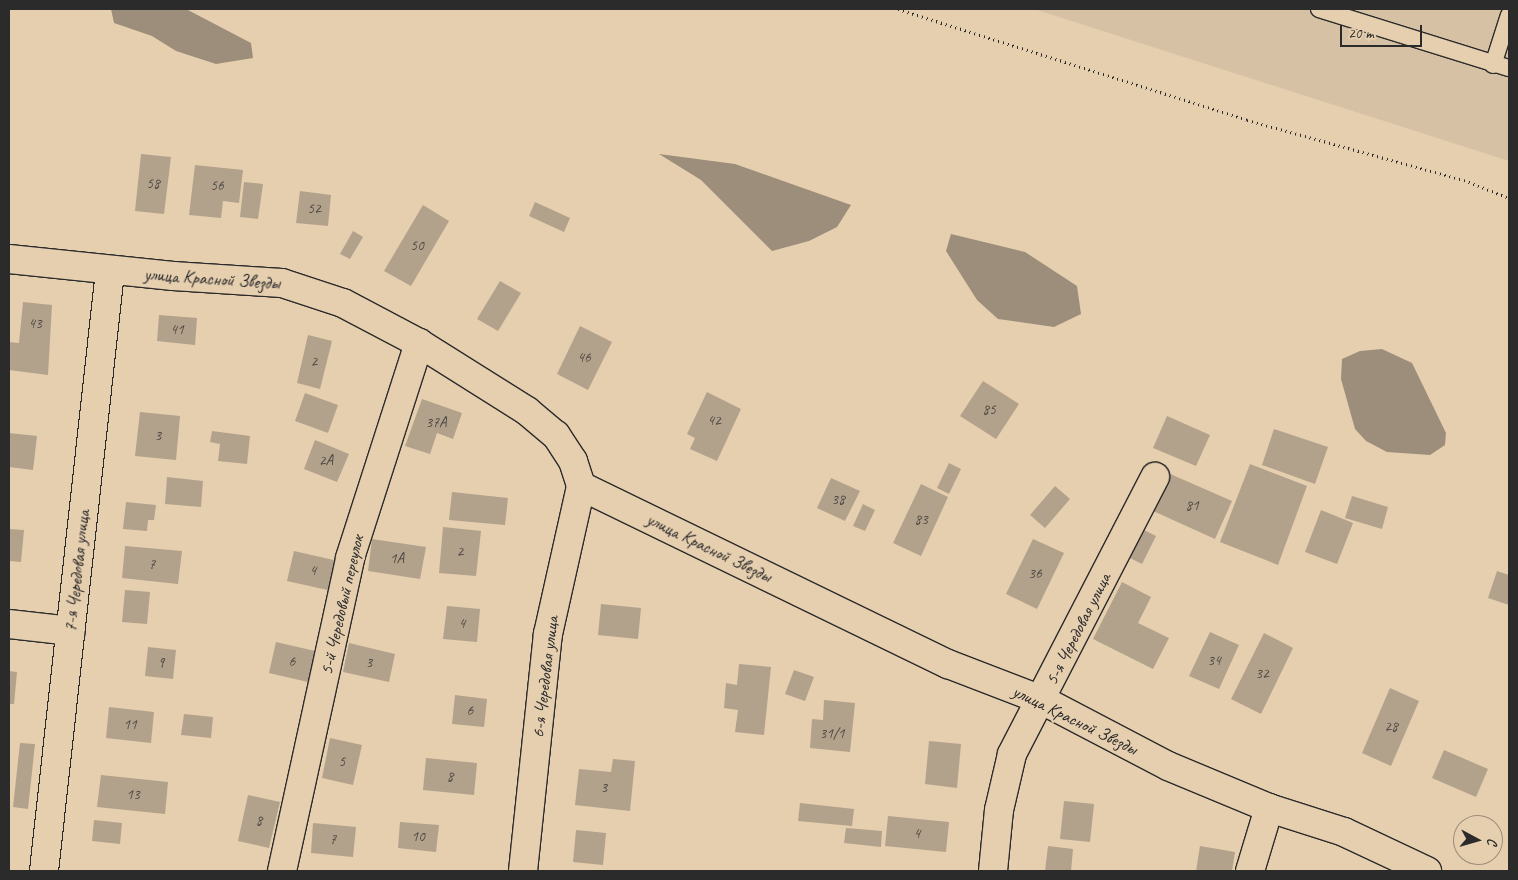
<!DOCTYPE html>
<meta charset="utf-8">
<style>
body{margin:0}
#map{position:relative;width:1518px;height:880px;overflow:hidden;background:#e6cfaf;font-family:Caveat,sans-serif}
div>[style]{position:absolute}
.built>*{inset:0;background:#d6c1a4}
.water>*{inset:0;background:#9c8e7a}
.building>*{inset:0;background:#b2a18b}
.path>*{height:3px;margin-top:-1.5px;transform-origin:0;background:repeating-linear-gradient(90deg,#2b2b2b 0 1px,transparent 0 5px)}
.roads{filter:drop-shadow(1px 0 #2b2b2b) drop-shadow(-1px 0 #2b2b2b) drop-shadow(0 1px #2b2b2b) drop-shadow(0 -1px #2b2b2b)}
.lane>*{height:16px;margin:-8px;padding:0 8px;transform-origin:8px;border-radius:8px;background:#e6cfaf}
.street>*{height:28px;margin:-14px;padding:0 14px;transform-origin:14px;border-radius:14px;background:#e6cfaf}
span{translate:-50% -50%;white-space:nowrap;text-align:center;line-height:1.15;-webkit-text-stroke:4.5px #e6cfaf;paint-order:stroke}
.number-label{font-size:15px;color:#4d4843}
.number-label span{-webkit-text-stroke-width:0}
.street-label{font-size:18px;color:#2b2b2b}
.frame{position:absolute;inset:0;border:10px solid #2b2b2b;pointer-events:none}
.north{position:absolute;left:1453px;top:815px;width:50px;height:50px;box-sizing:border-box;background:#e6cfaf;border:1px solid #9b8d7a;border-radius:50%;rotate:96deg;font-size:14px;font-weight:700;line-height:20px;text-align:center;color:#2b2b2b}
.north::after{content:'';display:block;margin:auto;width:18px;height:22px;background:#2b2b2b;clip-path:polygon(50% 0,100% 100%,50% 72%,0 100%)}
.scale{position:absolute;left:1340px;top:25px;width:82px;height:22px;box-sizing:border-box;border:2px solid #2b2b2b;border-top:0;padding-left:6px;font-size:15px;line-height:18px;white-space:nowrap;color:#2b2b2b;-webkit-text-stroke:4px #e6cfaf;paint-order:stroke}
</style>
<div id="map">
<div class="built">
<i style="clip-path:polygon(1034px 9px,1509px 9px,1509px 161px)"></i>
</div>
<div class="water">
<i style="clip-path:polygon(111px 9px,186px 9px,251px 43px,253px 58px,216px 64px,176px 51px,152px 36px,114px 23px)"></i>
<i style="clip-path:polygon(659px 154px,735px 164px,851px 205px,837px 227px,809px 241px,772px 251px,701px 180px)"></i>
<i style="clip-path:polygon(951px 234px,1025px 252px,1077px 286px,1081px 314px,1054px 327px,998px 319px,977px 300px,946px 251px)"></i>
<i style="clip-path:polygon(1382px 349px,1412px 363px,1446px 433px,1445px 445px,1430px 455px,1387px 452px,1366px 441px,1355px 429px,1341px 379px,1342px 359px,1360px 351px)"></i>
</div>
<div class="building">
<i style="clip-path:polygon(141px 154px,171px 157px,164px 214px,135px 211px)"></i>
<i style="clip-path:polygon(195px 165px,243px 170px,239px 203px,223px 201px,221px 218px,189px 215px)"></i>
<i style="clip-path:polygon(244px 182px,263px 184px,258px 219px,240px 217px)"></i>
<i style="clip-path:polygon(300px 191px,331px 195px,328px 226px,296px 223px)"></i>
<i style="clip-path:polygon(535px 202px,570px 218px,564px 232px,529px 216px)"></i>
<i style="clip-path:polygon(423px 205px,449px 221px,411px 286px,384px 271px)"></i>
<i style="clip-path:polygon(353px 231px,363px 237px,350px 259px,340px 254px)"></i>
<i style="clip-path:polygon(500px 281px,521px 293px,498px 331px,477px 319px)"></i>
<i style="clip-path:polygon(23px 302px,52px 305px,48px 375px,9px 370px,9px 342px,19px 343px)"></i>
<i style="clip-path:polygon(159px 315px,197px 318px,195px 345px,157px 341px)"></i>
<i style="clip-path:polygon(580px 326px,612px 342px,588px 390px,557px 374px)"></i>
<i style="clip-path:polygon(308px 335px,332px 341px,320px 389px,297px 383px)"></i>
<i style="clip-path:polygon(983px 381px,1019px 404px,996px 439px,960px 416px)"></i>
<i style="clip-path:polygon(707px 392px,741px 409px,717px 461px,690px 449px,695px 438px,687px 434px)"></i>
<i style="clip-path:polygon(305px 393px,338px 405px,328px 433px,295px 421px)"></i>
<i style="clip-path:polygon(422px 399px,462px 413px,453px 439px,437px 433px,430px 454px,405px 446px)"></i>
<i style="clip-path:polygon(140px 412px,180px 416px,176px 460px,135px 456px)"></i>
<i style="clip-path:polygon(1167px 416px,1210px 435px,1196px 466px,1153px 448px)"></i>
<i style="clip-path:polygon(1274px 429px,1328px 447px,1315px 484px,1262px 465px)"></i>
<i style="clip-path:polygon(212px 431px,250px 436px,247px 464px,218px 461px,220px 444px,210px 442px)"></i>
<i style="clip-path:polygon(9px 433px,37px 436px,33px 470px,9px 467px)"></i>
<i style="clip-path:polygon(315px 440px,349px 454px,337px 482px,304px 469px)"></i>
<i style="clip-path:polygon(949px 463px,961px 469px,949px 494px,937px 488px)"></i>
<i style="clip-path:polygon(1250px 464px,1307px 486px,1278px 565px,1220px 542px)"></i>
<i style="clip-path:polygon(1168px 473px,1232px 501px,1215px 539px,1151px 510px)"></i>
<i style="clip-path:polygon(167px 477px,203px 481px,201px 507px,165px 504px)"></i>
<i style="clip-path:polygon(831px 478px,860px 491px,845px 521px,817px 508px)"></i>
<i style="clip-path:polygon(921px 484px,948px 497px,921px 556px,893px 543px)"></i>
<i style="clip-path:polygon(1055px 486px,1070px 499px,1045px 528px,1030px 515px)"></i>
<i style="clip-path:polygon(452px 492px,508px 498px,505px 525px,449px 520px)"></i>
<i style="clip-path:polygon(1352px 496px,1388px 507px,1382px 529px,1345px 518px)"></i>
<i style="clip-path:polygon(126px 502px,156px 505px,154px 520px,148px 520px,147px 531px,123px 529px)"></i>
<i style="clip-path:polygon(863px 504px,875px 510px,865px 531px,853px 526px)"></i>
<i style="clip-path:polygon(1321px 510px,1353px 523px,1337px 564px,1305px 552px)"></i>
<i style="clip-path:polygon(443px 527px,481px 531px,476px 576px,439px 573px)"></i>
<i style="clip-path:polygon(1138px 527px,1156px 536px,1142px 564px,1124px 555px)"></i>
<i style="clip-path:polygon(9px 529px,24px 530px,21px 562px,9px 561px)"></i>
<i style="clip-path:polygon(372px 539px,426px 547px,420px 579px,368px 571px)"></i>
<i style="clip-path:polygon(1033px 539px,1064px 553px,1037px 609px,1006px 594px)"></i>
<i style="clip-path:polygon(125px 546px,182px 551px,178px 584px,122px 578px)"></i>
<i style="clip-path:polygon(294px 551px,338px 561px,332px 591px,287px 581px)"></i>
<i style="clip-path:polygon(1497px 571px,1509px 575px,1509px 605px,1488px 598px)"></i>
<i style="clip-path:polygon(1122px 582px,1151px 597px,1138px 623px,1169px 638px,1153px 669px,1093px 639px)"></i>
<i style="clip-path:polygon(125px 590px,150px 592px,147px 624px,122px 622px)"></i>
<i style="clip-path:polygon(601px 604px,641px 608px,638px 639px,598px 635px)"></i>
<i style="clip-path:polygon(447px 606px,480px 609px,477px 642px,443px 639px)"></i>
<i style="clip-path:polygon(1210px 632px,1239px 645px,1219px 689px,1189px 676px)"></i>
<i style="clip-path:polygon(1264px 633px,1293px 648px,1261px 714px,1231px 699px)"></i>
<i style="clip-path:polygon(276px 642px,315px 651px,308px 682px,269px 673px)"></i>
<i style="clip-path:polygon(349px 643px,395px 654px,389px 682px,343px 672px)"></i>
<i style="clip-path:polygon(148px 647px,176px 650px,173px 679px,145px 676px)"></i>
<i style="clip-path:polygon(739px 664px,771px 667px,764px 735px,735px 732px,738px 710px,724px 708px,726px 683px,737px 685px)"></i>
<i style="clip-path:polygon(794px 670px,814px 677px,805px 701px,785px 694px)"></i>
<i style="clip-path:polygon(9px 671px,17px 672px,14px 704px,9px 704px)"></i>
<i style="clip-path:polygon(1390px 688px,1419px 701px,1391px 766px,1362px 753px)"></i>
<i style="clip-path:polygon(455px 695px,487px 699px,484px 727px,452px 724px)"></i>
<i style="clip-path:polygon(824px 700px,855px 703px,850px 752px,810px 748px,812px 719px,823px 720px)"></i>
<i style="clip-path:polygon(109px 707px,154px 712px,151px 743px,106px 738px)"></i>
<i style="clip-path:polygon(184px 714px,213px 717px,211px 738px,181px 735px)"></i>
<i style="clip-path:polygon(330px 738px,362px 745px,353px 785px,322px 778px)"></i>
<i style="clip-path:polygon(929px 741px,961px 744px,957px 788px,925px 784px)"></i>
<i style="clip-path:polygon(20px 743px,35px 744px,28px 809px,13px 807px)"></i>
<i style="clip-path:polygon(1444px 750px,1488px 769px,1476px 797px,1432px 778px)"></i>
<i style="clip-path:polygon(426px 758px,477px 763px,474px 795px,423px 790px)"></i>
<i style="clip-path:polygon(613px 759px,635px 761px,630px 811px,575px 805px,579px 769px,611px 772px)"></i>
<i style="clip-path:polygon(101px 775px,168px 782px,165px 814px,97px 807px)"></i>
<i style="clip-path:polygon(248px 795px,280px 802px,269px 848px,238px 841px)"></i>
<i style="clip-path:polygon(1064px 801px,1094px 804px,1090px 842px,1060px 839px)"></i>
<i style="clip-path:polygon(800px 803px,854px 809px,852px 826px,798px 821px)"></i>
<i style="clip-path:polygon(888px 816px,949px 822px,946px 852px,885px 846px)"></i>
<i style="clip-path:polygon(94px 820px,122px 823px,120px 844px,92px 841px)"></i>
<i style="clip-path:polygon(400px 822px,439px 825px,436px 852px,398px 848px)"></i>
<i style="clip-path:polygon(313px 823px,356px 827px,353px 857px,311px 853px)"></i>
<i style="clip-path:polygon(846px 828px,882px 831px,881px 847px,844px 843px)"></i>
<i style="clip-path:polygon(576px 830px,606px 833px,603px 865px,573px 862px)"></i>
<i style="clip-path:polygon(1048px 846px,1073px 849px,1071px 871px,1045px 871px)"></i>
<i style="clip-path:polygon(1200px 846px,1235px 852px,1232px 871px,1196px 871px)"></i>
</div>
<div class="path">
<i style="left:898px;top:9px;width:366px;rotate:17.6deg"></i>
<i style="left:1247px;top:120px;width:225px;rotate:15.5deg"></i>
<i style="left:1464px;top:180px;width:48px;rotate:21.8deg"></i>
</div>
<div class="roads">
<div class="lane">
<i style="left:1319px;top:9px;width:199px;rotate:17.3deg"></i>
<i style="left:1493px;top:65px;width:52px;rotate:-72.3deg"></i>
</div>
<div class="street">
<i style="left:9px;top:259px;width:165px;rotate:5.9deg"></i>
<i style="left:173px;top:276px;width:109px;rotate:3.7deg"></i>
<i style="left:282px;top:283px;width:64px;rotate:18.2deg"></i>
<i style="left:343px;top:303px;width:86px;rotate:27.8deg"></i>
<i style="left:419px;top:343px;width:128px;rotate:32.2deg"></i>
<i style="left:527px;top:411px;width:38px;rotate:40deg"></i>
<i style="left:556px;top:435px;width:31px;rotate:57deg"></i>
<i style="left:573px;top:461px;width:26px;rotate:72deg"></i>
<i style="left:581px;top:486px;width:408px;rotate:25.9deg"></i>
<i style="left:948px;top:664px;width:101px;rotate:21deg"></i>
<i style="left:1042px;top:700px;width:142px;rotate:27.6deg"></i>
<i style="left:1168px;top:766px;width:109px;rotate:22.6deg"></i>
<i style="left:1269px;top:808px;width:79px;rotate:17.7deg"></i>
<i style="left:1344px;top:832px;width:92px;rotate:25.2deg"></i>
<i style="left:9px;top:624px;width:62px;rotate:6.4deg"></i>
<i style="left:44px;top:871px;width:604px;rotate:-83.72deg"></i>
<i style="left:282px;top:871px;width:320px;rotate:-77.7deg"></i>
<i style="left:350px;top:558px;width:226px;rotate:-72.2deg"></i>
<i style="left:523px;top:871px;width:238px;rotate:-84deg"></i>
<i style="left:548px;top:634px;width:152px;rotate:-77.4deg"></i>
<i style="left:993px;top:871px;width:61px;rotate:-84.4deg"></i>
<i style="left:999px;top:810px;width:57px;rotate:-76.9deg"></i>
<i style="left:1012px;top:754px;width:312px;rotate:-62.7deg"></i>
<i style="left:1250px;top:871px;width:66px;rotate:-73.2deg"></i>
</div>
</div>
<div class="number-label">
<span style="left:153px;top:184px">58</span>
<span style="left:217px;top:186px">56</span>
<span style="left:314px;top:209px">52</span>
<span style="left:417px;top:246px">50</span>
<span style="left:35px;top:324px">43</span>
<span style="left:177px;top:330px">41</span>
<span style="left:584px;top:358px">46</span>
<span style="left:314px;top:362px">2</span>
<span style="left:989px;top:410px">85</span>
<span style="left:714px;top:421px">42</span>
<span style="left:436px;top:423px">37А</span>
<span style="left:158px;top:436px">3</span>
<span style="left:326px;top:461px">2А</span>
<span style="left:838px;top:500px">38</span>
<span style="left:1192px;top:506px">81</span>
<span style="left:921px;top:520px">83</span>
<span style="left:460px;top:552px">2</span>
<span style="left:397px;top:559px">1А</span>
<span style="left:152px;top:565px">7</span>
<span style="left:313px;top:571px">4</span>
<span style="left:1035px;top:574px">36</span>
<span style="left:462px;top:624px">4</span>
<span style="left:1214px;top:661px">34</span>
<span style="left:292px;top:662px">6</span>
<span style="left:161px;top:663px">9</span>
<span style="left:369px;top:663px">3</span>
<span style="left:1262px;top:674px">32</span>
<span style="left:470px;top:711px">6</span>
<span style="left:130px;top:725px">11</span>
<span style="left:1391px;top:727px">28</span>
<span style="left:832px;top:734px">31/1</span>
<span style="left:342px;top:762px">5</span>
<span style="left:450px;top:777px">8</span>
<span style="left:604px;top:788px">3</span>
<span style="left:133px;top:795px">13</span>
<span style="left:259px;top:821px">8</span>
<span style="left:917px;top:834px">4</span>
<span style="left:418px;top:837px">10</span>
<span style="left:333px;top:840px">7</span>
</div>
<div class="street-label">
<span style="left:212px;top:279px;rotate:4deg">улица Красной Звезды</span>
<span style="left:709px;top:548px;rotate:26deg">улица Красной Звезды</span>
<span style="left:77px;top:571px;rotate:-84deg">7-я Чередовая улица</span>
<span style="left:342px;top:605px;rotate:-77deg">5-й Чередовый переулок</span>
<span style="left:1078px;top:629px;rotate:-63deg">5-я Чередовая улица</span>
<span style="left:545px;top:677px;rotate:-83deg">6-я Чередовая улица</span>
<span style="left:1075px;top:720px;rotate:26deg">улица Красной Звезды</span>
</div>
<div class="frame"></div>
<div class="north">С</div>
<div class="scale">20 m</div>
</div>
